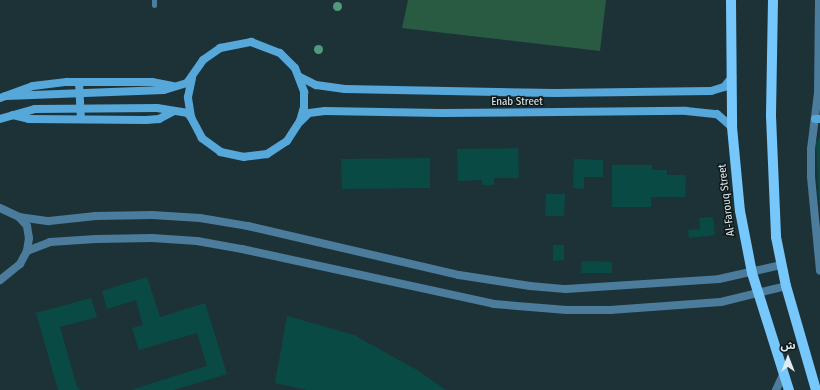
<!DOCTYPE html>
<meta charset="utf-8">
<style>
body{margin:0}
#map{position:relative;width:820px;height:390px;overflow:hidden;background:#1d3237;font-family:"Fira Sans Condensed","Noto Sans Arabic",sans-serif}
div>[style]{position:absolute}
.green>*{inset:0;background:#295a42}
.building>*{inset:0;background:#0a4a45}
.lane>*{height:5px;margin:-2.5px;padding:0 2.5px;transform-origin:2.5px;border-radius:2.5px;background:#4b7c9c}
.street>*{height:8px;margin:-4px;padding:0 4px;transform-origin:4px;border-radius:4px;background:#4b7c9c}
.secondary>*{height:8px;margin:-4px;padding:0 4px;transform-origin:4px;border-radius:4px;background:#56a7da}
.primary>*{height:10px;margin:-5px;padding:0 5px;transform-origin:5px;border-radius:5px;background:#76c7fb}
.trees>*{width:9px;height:9px;margin:-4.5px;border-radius:50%;background:#529a7d}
span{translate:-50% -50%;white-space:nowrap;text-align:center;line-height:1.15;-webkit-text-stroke:3px #0f181a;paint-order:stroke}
.street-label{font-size:11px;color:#e0ecef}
.north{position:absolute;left:768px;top:338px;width:40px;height:40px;-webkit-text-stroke:3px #0f181a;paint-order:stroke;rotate:0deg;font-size:11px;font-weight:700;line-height:16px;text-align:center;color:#e0ecef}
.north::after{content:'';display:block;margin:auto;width:14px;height:18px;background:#e0ecef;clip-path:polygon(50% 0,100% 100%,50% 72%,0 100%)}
</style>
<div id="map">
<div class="green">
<i style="clip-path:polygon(408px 0,606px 0,600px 51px,402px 28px)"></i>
</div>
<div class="building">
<i style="clip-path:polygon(820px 136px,820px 202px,819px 202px,816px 142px)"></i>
<i style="clip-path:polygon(518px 148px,519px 178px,494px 178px,494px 185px,482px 185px,482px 180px,458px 181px,457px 149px)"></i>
<i style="clip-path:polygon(430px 158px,430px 188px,342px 189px,341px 159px)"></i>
<i style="clip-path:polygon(574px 159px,603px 160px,603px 177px,584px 177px,584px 189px,573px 188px)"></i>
<i style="clip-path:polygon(612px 165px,652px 165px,652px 170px,667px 170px,667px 175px,686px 175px,685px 197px,651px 197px,651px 207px,612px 207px)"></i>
<i style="clip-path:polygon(546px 194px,565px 194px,564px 216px,545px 216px)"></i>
<i style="clip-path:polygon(713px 217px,715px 235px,689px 238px,688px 230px,700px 229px,699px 218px)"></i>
<i style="clip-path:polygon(553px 245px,564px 245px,564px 260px,553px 261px)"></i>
<i style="clip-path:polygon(582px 261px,612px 262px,612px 273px,581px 273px)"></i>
<i style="clip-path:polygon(147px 277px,160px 317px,205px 303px,227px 374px,174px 390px,131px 390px,207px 366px,197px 333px,139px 350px,132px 328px,143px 325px,136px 300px,107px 309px,102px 291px)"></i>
<i style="clip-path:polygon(91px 298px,97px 317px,60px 327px,77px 387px,81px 390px,58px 390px,36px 313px)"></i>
<i style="clip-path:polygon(287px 316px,354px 335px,417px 370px,446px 390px,307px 390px,275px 383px)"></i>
</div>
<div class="lane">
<i style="left:154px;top:0;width:5px;rotate:90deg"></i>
</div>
<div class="street">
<i style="left:819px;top:0;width:93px;rotate:90.6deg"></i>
<i style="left:818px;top:93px;width:56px;rotate:97.1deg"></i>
<i style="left:811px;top:149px;width:28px;rotate:90deg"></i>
<i style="left:811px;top:177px;width:94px;rotate:84.5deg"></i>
<i style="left:0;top:208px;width:21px;rotate:25deg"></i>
<i style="left:19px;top:217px;width:12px;rotate:48deg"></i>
<i style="left:27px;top:226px;width:12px;rotate:81deg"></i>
<i style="left:29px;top:238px;width:13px;rotate:99deg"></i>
<i style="left:27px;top:251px;width:15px;rotate:118deg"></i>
<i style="left:20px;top:264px;width:26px;rotate:141deg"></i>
<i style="left:19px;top:217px;width:30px;rotate:8deg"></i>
<i style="left:49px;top:221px;width:47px;rotate:-6.1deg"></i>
<i style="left:96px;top:216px;width:56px;rotate:-1deg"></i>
<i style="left:152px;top:215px;width:48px;rotate:3.6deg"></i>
<i style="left:200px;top:218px;width:49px;rotate:9.5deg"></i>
<i style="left:248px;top:226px;width:217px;rotate:13.1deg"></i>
<i style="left:459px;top:275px;width:72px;rotate:8.8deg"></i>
<i style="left:530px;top:286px;width:36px;rotate:5deg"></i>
<i style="left:566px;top:289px;width:153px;rotate:-3.7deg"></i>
<i style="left:719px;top:279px;width:64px;rotate:-12.7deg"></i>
<i style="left:27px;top:251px;width:25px;rotate:-21deg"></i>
<i style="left:50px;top:242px;width:46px;rotate:-3.7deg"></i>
<i style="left:96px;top:239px;width:56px;rotate:-1deg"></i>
<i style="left:152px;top:238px;width:45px;rotate:3.8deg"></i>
<i style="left:197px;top:241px;width:46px;rotate:10.1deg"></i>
<i style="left:242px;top:249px;width:258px;rotate:12.3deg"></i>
<i style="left:494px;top:304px;width:73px;rotate:4.7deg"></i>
<i style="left:567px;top:310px;width:43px"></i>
<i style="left:610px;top:310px;width:111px;rotate:-4.1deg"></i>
<i style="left:721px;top:302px;width:67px;rotate:-13.8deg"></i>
<i style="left:776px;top:390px;width:19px;rotate:-65deg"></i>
</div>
<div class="secondary">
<i style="left:300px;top:77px;width:18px;rotate:27deg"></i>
<i style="left:316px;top:85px;width:29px;rotate:8deg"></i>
<i style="left:345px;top:89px;width:210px;rotate:1.1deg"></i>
<i style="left:555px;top:93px;width:156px;rotate:-0.7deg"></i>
<i style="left:711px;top:91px;width:14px;rotate:-17deg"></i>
<i style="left:724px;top:87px;width:13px;rotate:-51deg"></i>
<i style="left:79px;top:82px;width:33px;rotate:87deg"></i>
<i style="left:6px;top:96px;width:158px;rotate:-2.2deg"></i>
<i style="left:164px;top:90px;width:24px;rotate:-17deg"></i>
<i style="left:187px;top:83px;width:28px;rotate:-55deg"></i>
<i style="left:203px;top:60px;width:21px;rotate:-35deg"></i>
<i style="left:220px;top:48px;width:32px;rotate:-11deg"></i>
<i style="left:251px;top:42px;width:31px;rotate:21deg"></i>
<i style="left:280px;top:53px;width:21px;rotate:45deg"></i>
<i style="left:295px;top:68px;width:26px;rotate:69deg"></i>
<i style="left:304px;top:92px;width:15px;rotate:90deg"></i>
<i style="left:304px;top:107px;width:15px;rotate:106deg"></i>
<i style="left:300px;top:121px;width:24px;rotate:123deg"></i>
<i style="left:287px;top:141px;width:24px;rotate:147deg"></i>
<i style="left:267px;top:154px;width:23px;rotate:173deg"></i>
<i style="left:244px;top:157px;width:24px;rotate:-168deg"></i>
<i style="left:221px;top:152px;width:24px;rotate:-144deg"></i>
<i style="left:202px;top:138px;width:24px;rotate:-118deg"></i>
<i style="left:191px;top:117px;width:20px;rotate:-99deg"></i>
<i style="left:188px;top:97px;width:19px;rotate:-78deg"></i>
<i style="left:0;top:98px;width:35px;rotate:-20deg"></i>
<i style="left:33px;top:86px;width:34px;rotate:-7deg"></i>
<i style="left:67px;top:82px;width:85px"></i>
<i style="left:152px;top:82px;width:21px;rotate:11deg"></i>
<i style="left:13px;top:115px;width:16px;rotate:14deg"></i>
<i style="left:29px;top:119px;width:117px;rotate:0.5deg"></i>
<i style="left:146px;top:120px;width:13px;rotate:-4deg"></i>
<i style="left:159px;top:119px;width:15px;rotate:-28deg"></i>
<i style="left:0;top:119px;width:36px;rotate:-16deg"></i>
<i style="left:35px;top:109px;width:122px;rotate:-0.5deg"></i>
<i style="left:157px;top:108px;width:30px;rotate:9deg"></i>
<i style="left:187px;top:113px;width:6px;rotate:45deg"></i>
<i style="left:815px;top:119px;width:5px"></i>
<i style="left:301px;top:121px;width:11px;rotate:-45deg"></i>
<i style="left:309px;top:113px;width:16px;rotate:-7deg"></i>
<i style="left:325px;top:111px;width:116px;rotate:1deg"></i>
<i style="left:441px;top:113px;width:245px;rotate:-0.5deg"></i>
<i style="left:686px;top:111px;width:31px;rotate:6deg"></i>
<i style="left:717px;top:114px;width:20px;rotate:41deg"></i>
</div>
<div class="primary">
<i style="left:731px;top:0;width:127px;rotate:89.5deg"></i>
<i style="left:732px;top:127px;width:84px;rotate:84.6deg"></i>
<i style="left:740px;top:211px;width:63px;rotate:79deg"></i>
<i style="left:752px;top:273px;width:123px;rotate:72.5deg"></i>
<i style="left:773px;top:0;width:116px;rotate:91deg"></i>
<i style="left:771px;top:116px;width:121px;rotate:87.6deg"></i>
<i style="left:776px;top:237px;width:50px;rotate:78.5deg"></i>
<i style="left:786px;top:286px;width:108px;rotate:73.9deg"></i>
</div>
<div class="trees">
<i style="left:337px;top:6px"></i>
<i style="left:318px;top:49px"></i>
</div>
<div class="street-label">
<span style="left:517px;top:102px">Enab Street</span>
<span style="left:727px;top:200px;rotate:-97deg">Al-Farouq Street</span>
</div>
<div class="north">ش</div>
</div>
